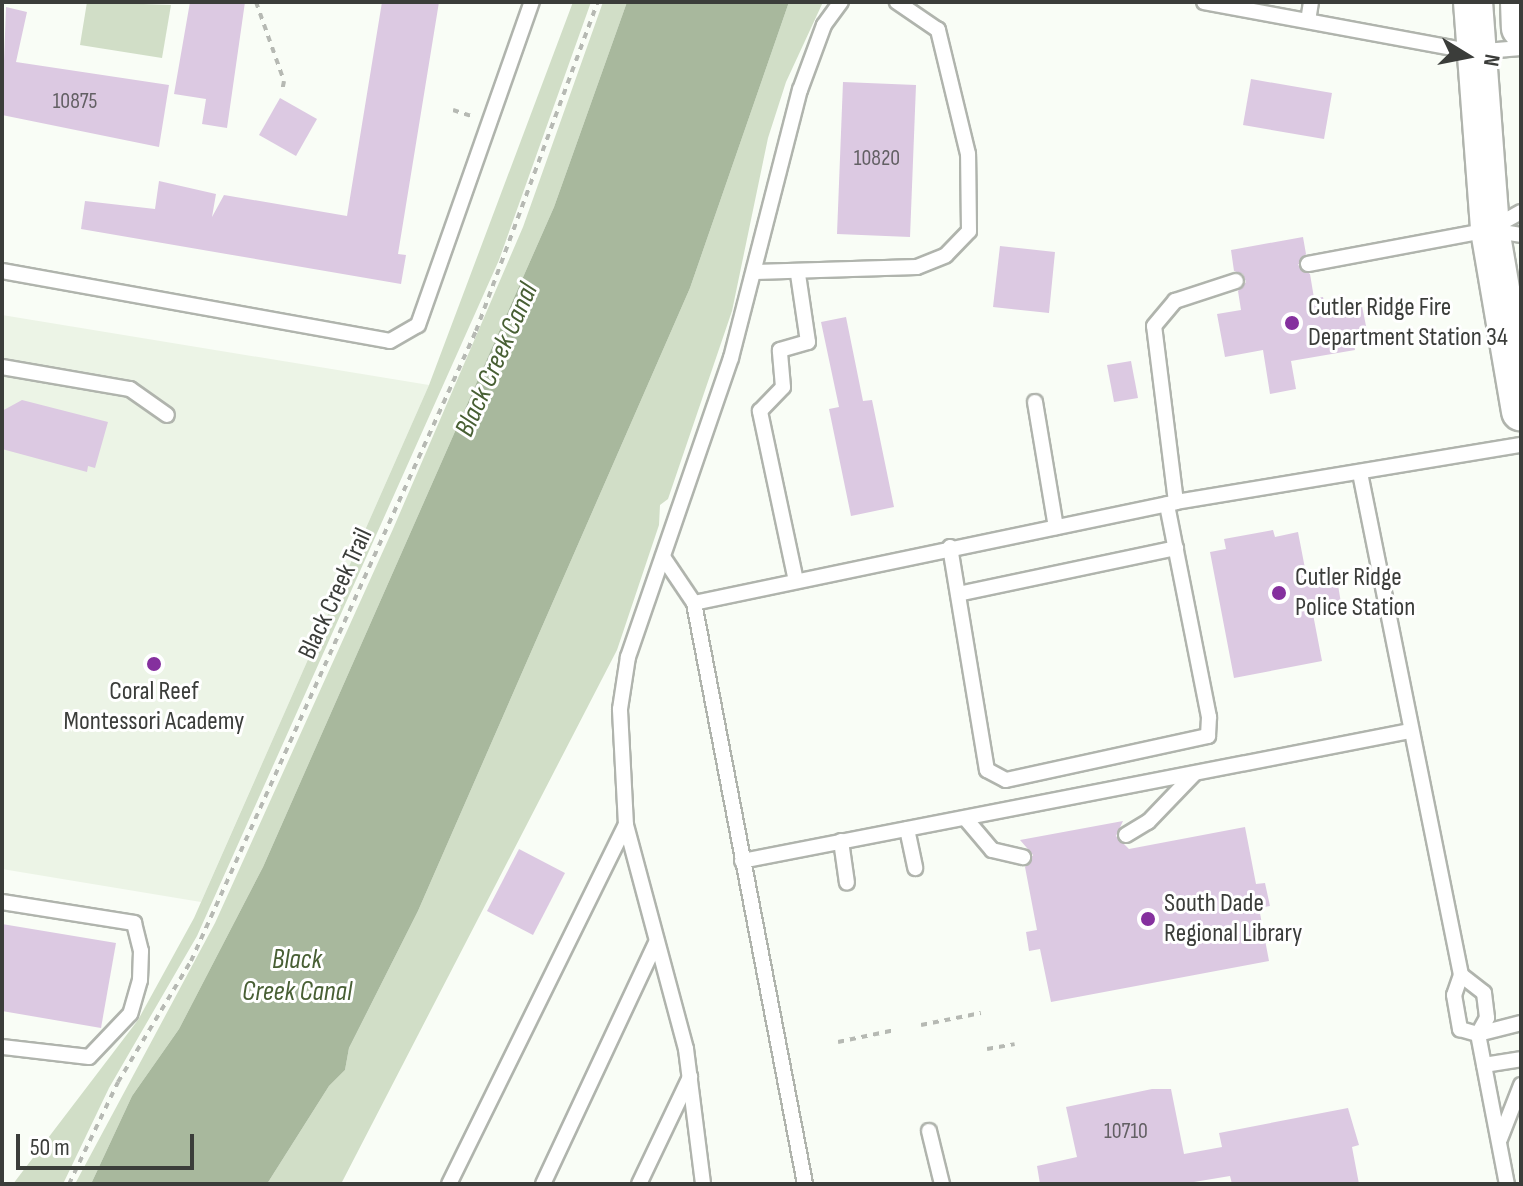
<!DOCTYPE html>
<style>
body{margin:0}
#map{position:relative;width:1523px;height:1186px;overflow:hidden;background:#f9fdf6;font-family:"Sofia Sans Condensed",sans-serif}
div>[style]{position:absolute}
.built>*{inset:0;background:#ecf4e6}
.green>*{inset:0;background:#d1dec7}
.water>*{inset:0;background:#a8b89d}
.building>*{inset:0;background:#dcc9e2}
.path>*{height:4px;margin-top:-2px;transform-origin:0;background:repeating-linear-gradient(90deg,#b6b9b3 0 6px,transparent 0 12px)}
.roads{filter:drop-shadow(2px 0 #b0b4ad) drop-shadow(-2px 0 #b0b4ad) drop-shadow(0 2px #b0b4ad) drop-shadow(0 -2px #b0b4ad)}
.lane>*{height:14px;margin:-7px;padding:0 7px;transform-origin:7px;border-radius:7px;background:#fff}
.secondary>*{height:38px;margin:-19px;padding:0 19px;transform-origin:19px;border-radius:19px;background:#fff}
.dots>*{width:22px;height:22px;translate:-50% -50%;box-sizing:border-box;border:4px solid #fff;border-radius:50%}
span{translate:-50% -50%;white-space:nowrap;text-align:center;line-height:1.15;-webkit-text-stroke:6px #fff;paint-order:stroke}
.number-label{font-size:22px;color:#636064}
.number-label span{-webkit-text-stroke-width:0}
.poi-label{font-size:26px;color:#3b3d3a}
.left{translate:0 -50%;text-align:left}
.street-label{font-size:26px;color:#3b3d3a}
.water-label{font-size:28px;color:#485f34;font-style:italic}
.frame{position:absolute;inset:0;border:4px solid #3b3d3a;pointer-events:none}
.north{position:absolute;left:1427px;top:16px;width:80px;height:80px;-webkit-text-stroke:6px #fff;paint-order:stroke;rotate:100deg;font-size:22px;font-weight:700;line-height:32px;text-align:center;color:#3b3d3a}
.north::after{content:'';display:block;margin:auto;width:28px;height:36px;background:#3b3d3a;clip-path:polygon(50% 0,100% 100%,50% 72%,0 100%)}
.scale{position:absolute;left:16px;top:1134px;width:178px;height:36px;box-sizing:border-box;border:4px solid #3b3d3a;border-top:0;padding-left:10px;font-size:24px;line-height:28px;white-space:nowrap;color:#3b3d3a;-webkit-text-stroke:6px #fff;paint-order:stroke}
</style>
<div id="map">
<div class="built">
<i style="clip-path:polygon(2px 315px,429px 385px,201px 902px,2px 869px)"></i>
</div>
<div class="green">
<i style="clip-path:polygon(87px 2px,171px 5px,162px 58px,80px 45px)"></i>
<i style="clip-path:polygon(573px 2px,591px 2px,499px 260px,197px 936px,109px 1088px,63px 1184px,13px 1184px,138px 1020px,194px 918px,429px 385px)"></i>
<i style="clip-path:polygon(603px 2px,627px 2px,554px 207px,263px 867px,179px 1029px,132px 1096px,91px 1184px,75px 1184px,215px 923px,393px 529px,523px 227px)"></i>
<i style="clip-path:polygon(789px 2px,823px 2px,786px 82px,768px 138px,732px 311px,668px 499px,660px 505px,659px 525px,617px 650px,341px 1184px,267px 1184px,329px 1086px,345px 1070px,349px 1048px,418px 911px,690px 288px)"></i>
</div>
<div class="water">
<i style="clip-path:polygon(627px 2px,789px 2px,690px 288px,418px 911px,349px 1048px,345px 1070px,329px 1086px,267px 1184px,91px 1184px,132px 1096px,179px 1029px,263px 867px,554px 207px)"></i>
</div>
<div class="building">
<i style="clip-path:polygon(190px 2px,245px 2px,227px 128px,202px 124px,206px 99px,174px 94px)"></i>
<i style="clip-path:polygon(382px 2px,439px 2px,398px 254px,406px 255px,401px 284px,81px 229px,85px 201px,155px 209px,159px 181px,216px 194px,212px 217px,224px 195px,347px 216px)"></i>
<i style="clip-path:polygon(6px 7px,27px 12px,16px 62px,169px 85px,159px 147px,2px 115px)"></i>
<i style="clip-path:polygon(1251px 79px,1332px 93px,1324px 139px,1243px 125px)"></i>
<i style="clip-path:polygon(843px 82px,916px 85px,910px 237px,837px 234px)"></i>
<i style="clip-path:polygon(280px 98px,317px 119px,296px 156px,259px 135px)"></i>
<i style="clip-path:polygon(1303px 237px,1306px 254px,1298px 265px,1310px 274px,1314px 298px,1323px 297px,1325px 307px,1361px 301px,1367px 331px,1352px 333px,1355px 350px,1291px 361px,1296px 389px,1270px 394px,1263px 350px,1225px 357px,1217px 314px,1241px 310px,1238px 291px,1246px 282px,1243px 274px,1234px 271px,1231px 250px)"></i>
<i style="clip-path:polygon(1000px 246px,1055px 252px,1049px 313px,993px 307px)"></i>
<i style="clip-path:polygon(846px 317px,863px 401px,872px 400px,894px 507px,851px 516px,829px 409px,839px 407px,821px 322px)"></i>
<i style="clip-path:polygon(1131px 361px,1138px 398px,1114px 402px,1107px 365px)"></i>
<i style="clip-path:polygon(22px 400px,108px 422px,95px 468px,88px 466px,87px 472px,2px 449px,2px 411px)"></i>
<i style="clip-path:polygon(1273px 530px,1275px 537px,1298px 532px,1308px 584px,1337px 579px,1341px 603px,1312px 609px,1322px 661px,1234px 678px,1210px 552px,1226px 549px,1224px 539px)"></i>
<i style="clip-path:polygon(1123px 821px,1116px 836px,1129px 849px,1245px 827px,1256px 884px,1265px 883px,1270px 906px,1259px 908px,1269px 961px,1051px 1002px,1040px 949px,1029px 951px,1026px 932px,1037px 930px,1025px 867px,1033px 855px,1020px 840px)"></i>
<i style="clip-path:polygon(519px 849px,565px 873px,533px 935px,487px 911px)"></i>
<i style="clip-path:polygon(2px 924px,116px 943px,101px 1028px,2px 1011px)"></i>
<i style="clip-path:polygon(1152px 1089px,1171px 1089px,1184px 1154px,1222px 1147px,1219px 1133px,1348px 1108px,1359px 1145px,1352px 1147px,1359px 1184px,1232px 1184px,1230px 1176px,1182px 1184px,1040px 1184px,1037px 1166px,1077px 1157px,1066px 1107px)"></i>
</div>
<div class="path">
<i style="left:256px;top:2px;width:84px;rotate:70.5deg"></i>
<i style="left:284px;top:81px;width:10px;rotate:101deg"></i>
<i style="left:453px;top:110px;width:22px;rotate:18deg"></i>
<i style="left:921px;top:1025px;width:61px;rotate:-11.3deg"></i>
<i style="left:838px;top:1042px;width:58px;rotate:-11.9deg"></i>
<i style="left:987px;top:1049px;width:28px;rotate:-10deg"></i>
<i style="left:69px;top:1184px;width:113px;rotate:-64.3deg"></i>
<i style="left:118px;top:1082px;width:141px;rotate:-58.9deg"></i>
<i style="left:191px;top:961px;width:691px;rotate:-65.66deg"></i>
<i style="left:476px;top:331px;width:351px;rotate:-69.7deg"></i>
</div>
<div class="roads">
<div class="lane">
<i style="left:1204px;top:2px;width:274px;rotate:10.5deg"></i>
<i style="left:1473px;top:52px;width:48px;rotate:-4.8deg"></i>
<i style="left:1308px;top:21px;width:19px;rotate:-81deg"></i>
<i style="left:1494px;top:227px;width:31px;rotate:-29deg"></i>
<i style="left:1308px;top:264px;width:185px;rotate:-10.6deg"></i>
<i style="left:1490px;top:230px;width:31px;rotate:9deg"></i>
<i style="left:2px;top:271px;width:394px;rotate:10.2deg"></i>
<i style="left:390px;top:341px;width:32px;rotate:-30deg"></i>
<i style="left:418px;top:325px;width:343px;rotate:-70.6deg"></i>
<i style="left:755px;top:272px;width:162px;rotate:-1.8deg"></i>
<i style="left:917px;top:267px;width:31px;rotate:-22deg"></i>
<i style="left:946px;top:255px;width:33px;rotate:-46deg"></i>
<i style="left:969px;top:231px;width:77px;rotate:-90.7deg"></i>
<i style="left:968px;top:154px;width:128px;rotate:-103.6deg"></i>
<i style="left:938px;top:30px;width:50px;rotate:-145.7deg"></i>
<i style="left:2px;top:367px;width:130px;rotate:9.8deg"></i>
<i style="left:130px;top:389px;width:45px;rotate:35.1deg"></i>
<i style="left:1035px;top:402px;width:127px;rotate:80.5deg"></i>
<i style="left:1360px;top:473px;width:512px;rotate:78.62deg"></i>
<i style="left:1461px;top:975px;width:21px;rotate:109deg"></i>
<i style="left:1454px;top:995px;width:35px;rotate:80deg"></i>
<i style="left:1460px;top:1029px;width:19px;rotate:16deg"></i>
<i style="left:1478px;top:1034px;width:44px;rotate:-14.3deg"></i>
<i style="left:1176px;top:502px;width:177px;rotate:-97.1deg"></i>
<i style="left:1154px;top:326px;width:33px;rotate:-50deg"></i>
<i style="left:1175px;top:301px;width:64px;rotate:-18.2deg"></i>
<i style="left:950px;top:547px;width:226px;rotate:80.6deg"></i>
<i style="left:987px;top:770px;width:21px;rotate:28deg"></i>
<i style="left:1006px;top:780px;width:207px;rotate:-12.3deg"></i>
<i style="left:1208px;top:736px;width:19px;rotate:-87deg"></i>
<i style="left:1209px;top:717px;width:217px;rotate:-101.2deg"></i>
<i style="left:663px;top:557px;width:55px;rotate:56deg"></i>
<i style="left:694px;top:603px;width:592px;rotate:79.18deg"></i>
<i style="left:796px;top:581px;width:174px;rotate:-102deg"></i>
<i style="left:760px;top:411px;width:33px;rotate:-46deg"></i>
<i style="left:783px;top:387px;width:37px;rotate:-95deg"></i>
<i style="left:780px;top:350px;width:29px;rotate:-16deg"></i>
<i style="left:808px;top:342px;width:69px;rotate:-98.4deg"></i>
<i style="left:958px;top:594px;width:223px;rotate:-11.9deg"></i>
<i style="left:694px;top:603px;width:492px;rotate:-11.8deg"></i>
<i style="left:1176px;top:502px;width:350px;rotate:-9.4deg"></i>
<i style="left:965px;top:818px;width:42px;rotate:49.8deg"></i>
<i style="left:992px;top:850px;width:32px;rotate:13deg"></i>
<i style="left:626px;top:825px;width:232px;rotate:75deg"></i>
<i style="left:686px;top:1049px;width:136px;rotate:82.8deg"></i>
<i style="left:907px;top:829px;width:40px;rotate:78deg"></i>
<i style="left:1126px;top:835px;width:26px;rotate:-31deg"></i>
<i style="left:1148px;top:822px;width:66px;rotate:-46.2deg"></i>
<i style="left:841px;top:841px;width:42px;rotate:81.9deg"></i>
<i style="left:742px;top:861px;width:681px;rotate:-11.01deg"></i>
<i style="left:2px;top:902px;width:134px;rotate:9deg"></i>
<i style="left:134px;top:923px;width:29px;rotate:76deg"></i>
<i style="left:141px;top:951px;width:29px;rotate:92deg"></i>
<i style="left:140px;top:980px;width:35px;rotate:106deg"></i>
<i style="left:130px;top:1014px;width:59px;rotate:133.6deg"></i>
<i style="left:89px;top:1057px;width:88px;rotate:-173.4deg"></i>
<i style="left:1461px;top:975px;width:29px;rotate:38deg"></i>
<i style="left:1484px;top:993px;width:25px;rotate:83deg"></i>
<i style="left:1487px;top:1018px;width:18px;rotate:119deg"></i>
<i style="left:1478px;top:1034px;width:153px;rotate:79.1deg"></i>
<i style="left:1484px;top:1065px;width:37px;rotate:-9deg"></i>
<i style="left:929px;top:1131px;width:55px;rotate:76.2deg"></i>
<i style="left:1500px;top:1139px;width:58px;rotate:-68.7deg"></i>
<i style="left:449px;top:1184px;width:400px;rotate:-63.8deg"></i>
<i style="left:626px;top:825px;width:116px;rotate:-93deg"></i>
<i style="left:620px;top:709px;width:53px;rotate:-81.3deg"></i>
<i style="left:628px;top:657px;width:316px;rotate:-71deg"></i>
<i style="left:731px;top:358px;width:277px;rotate:-75.6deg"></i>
<i style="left:800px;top:90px;width:69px;rotate:-69.7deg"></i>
<i style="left:824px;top:25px;width:29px;rotate:-54deg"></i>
<i style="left:543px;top:1184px;width:268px;rotate:-64.9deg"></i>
<i style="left:639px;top:1184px;width:119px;rotate:-64.5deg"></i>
</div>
<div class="secondary">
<i style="left:1473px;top:2px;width:229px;rotate:85.7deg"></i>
<i style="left:1490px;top:230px;width:184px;rotate:80.3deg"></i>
<i style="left:1520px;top:2px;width:26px;rotate:88deg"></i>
</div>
</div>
<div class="dots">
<i style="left:1292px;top:323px;background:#85309e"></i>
<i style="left:1279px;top:593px;background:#85309e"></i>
<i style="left:154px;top:664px;background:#85309e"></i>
<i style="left:1148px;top:919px;background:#85309e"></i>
</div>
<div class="number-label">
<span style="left:75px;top:102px">10875</span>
<span style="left:877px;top:159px">10820</span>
<span style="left:1126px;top:1132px">10710</span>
</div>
<div class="poi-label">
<span class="left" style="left:1308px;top:323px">Cutler Ridge Fire<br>Department Station 34</span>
<span class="left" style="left:1295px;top:593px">Cutler Ridge<br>Police Station</span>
<span style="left:154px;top:707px">Coral Reef<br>Montessori Academy</span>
<span class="left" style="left:1164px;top:919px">South Dade<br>Regional Library</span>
</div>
<div class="street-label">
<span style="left:336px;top:594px;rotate:-65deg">Black Creek Trail</span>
</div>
<div class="water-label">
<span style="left:497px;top:360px;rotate:-66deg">Black Creek Canal</span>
<span style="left:297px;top:976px">Black<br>Creek Canal</span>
</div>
<div class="frame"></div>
<div class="north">N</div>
<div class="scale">50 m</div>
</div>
